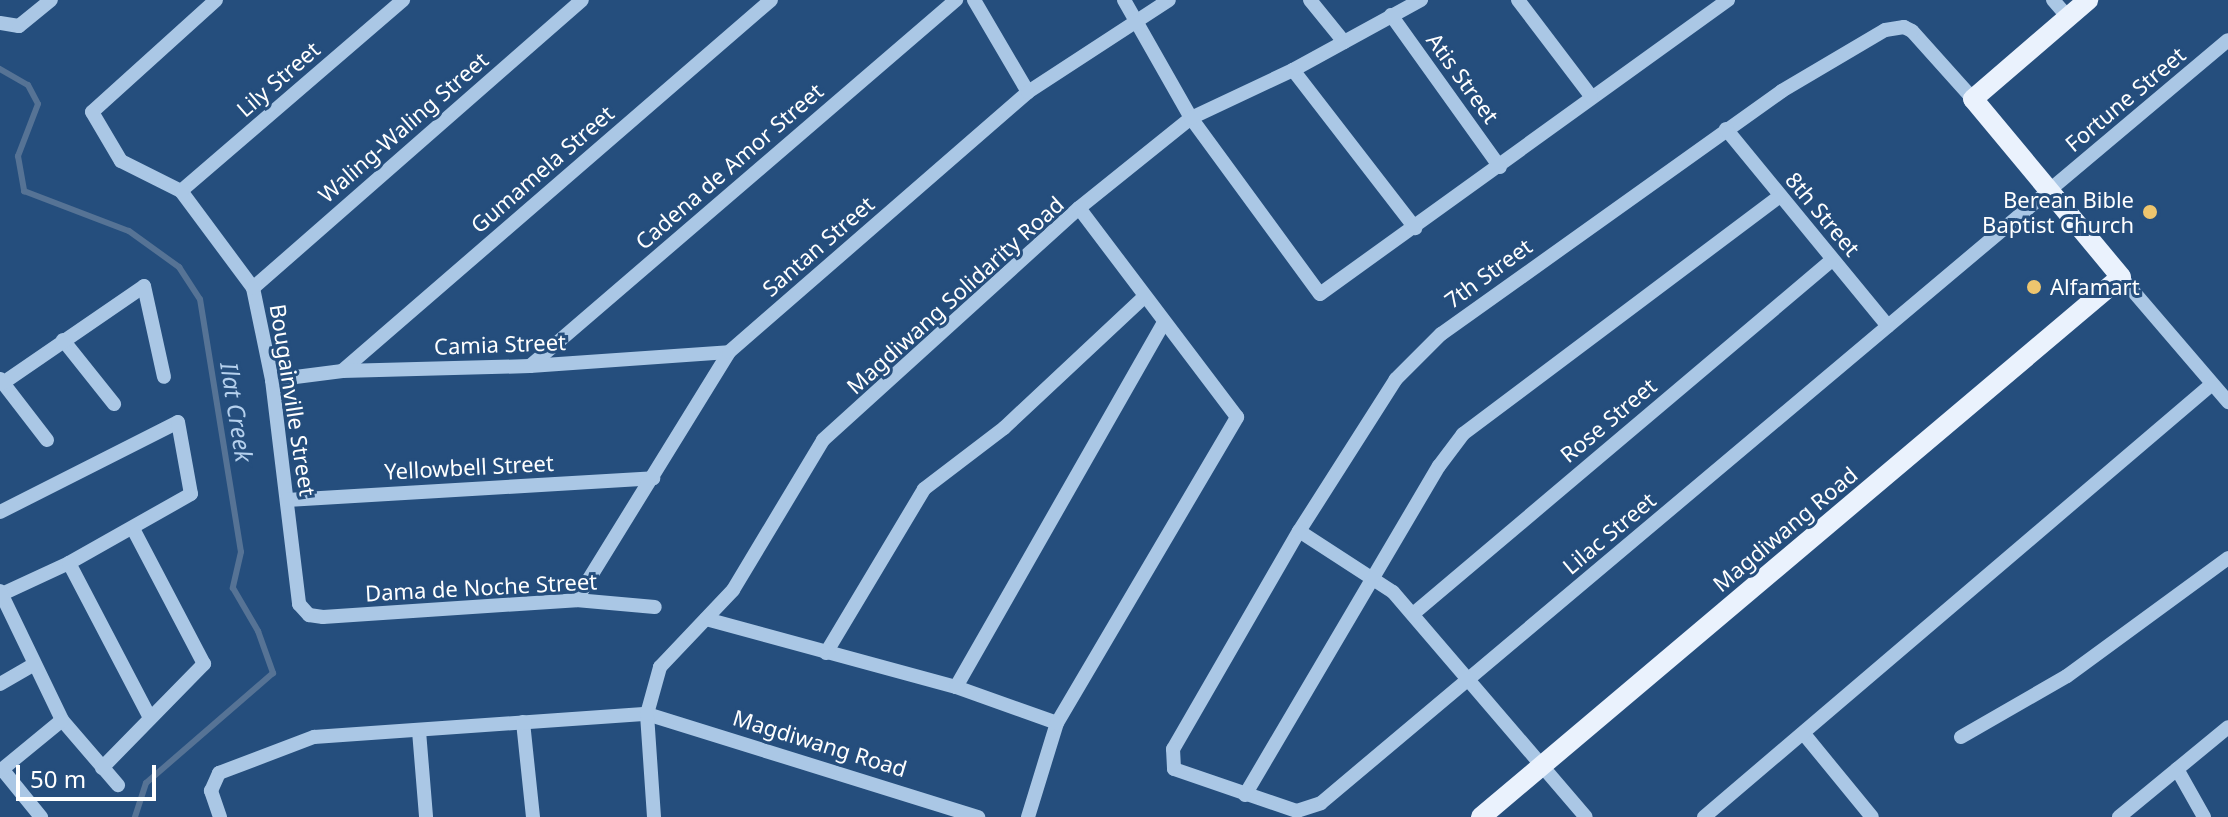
<!DOCTYPE html>
<style>
body{margin:0}
#map{position:relative;width:2228px;height:817px;overflow:hidden;background:#254e7d;font-family:"Noto Sans",sans-serif}
div>[style]{position:absolute}
.stream>*{height:6px;margin:-3px;padding:0 3px;transform-origin:3px;border-radius:3px;background:#567395}
.minor>*{height:14px;margin:-7px;padding:0 7px;transform-origin:7px;border-radius:7px;background:#aac7e5}
.major>*{height:20px;margin:-10px;padding:0 10px;transform-origin:10px;border-radius:10px;background:#eaf2fd}
.dots>*{width:22px;height:22px;translate:-50% -50%;box-sizing:border-box;border:4px solid #254e7d;border-radius:50%}
span{translate:-50% -50%;white-space:nowrap;text-align:center;line-height:1.15;-webkit-text-stroke:6px #254e7d;paint-order:stroke}
.street-label{font-size:22px;color:#fff}
.poi-label{font-size:22px;color:#fff}
.right{translate:-100% -50%;text-align:right}
.left{translate:0 -50%;text-align:left}
.water-label{font-size:24px;color:#b5d0ed;font-style:italic}
.scale{position:absolute;left:16px;top:765px;width:140px;height:36px;box-sizing:border-box;border:4px solid #fff;border-top:0;padding-left:10px;font-size:24px;line-height:28px;white-space:nowrap;color:#fff;-webkit-text-stroke:6px #254e7d;paint-order:stroke}
</style>
<div id="map">
<div class="stream">
<i style="left:0;top:69px;width:32px;rotate:30deg"></i>
<i style="left:28px;top:85px;width:21px;rotate:62deg"></i>
<i style="left:38px;top:104px;width:56px;rotate:111deg"></i>
<i style="left:18px;top:156px;width:36px;rotate:80deg"></i>
<i style="left:24px;top:191px;width:112px;rotate:20.9deg"></i>
<i style="left:129px;top:231px;width:62px;rotate:35.8deg"></i>
<i style="left:179px;top:267px;width:38px;rotate:57deg"></i>
<i style="left:200px;top:299px;width:256px;rotate:80.8deg"></i>
<i style="left:241px;top:552px;width:37px;rotate:103deg"></i>
<i style="left:233px;top:588px;width:50px;rotate:59.8deg"></i>
<i style="left:258px;top:631px;width:45px;rotate:70.3deg"></i>
<i style="left:273px;top:673px;width:168px;rotate:139.1deg"></i>
<i style="left:146px;top:783px;width:36px;rotate:108deg"></i>
</div>
<div class="minor">
<i style="left:216px;top:0;width:167px;rotate:137.9deg"></i>
<i style="left:92px;top:112px;width:57px;rotate:59.4deg"></i>
<i style="left:121px;top:161px;width:67px;rotate:26.6deg"></i>
<i style="left:181px;top:191px;width:121px;rotate:53.4deg"></i>
<i style="left:253px;top:288px;width:94px;rotate:78.3deg"></i>
<i style="left:272px;top:380px;width:226px;rotate:83.1deg"></i>
<i style="left:299px;top:604px;width:15px;rotate:48deg"></i>
<i style="left:309px;top:615px;width:14px;rotate:8deg"></i>
<i style="left:323px;top:617px;width:254px;rotate:-3.8deg"></i>
<i style="left:576px;top:600px;width:79px;rotate:5.1deg"></i>
<i style="left:974px;top:0;width:107px;rotate:59.6deg"></i>
<i style="left:1124px;top:0;width:136px;rotate:60.4deg"></i>
<i style="left:1191px;top:118px;width:218px;rotate:53.8deg"></i>
<i style="left:1320px;top:294px;width:503px;rotate:-35.78deg"></i>
<i style="left:1310px;top:0;width:54px;rotate:51deg"></i>
<i style="left:1518px;top:0;width:121px;rotate:52.8deg"></i>
<i style="left:2053px;top:0;width:23px;rotate:49deg"></i>
<i style="left:1391px;top:15px;width:187px;rotate:54.4deg"></i>
<i style="left:0;top:23px;width:19px;rotate:9deg"></i>
<i style="left:19px;top:26px;width:41px;rotate:-39.1deg"></i>
<i style="left:1293px;top:70px;width:200px;rotate:52.3deg"></i>
<i style="left:1973px;top:99px;width:91px;rotate:-131.9deg"></i>
<i style="left:1912px;top:31px;width:9px;rotate:-153deg"></i>
<i style="left:1904px;top:27px;width:19px;rotate:171deg"></i>
<i style="left:1885px;top:30px;width:120px;rotate:149.4deg"></i>
<i style="left:1782px;top:91px;width:419px;rotate:144.5deg"></i>
<i style="left:1441px;top:334px;width:64px;rotate:135deg"></i>
<i style="left:1396px;top:379px;width:180px;rotate:122.5deg"></i>
<i style="left:1299px;top:531px;width:252px;rotate:120deg"></i>
<i style="left:1173px;top:749px;width:20px;rotate:87deg"></i>
<i style="left:1174px;top:769px;width:130px;rotate:18.9deg"></i>
<i style="left:1297px;top:811px;width:25px;rotate:-18deg"></i>
<i style="left:1321px;top:803px;width:1185px;rotate:-40.07deg"></i>
<i style="left:1726px;top:129px;width:255px;rotate:50.6deg"></i>
<i style="left:181px;top:191px;width:293px;rotate:-40.7deg"></i>
<i style="left:2121px;top:277px;width:165px;rotate:49.4deg"></i>
<i style="left:253px;top:288px;width:437px;rotate:-41.2deg"></i>
<i style="left:63px;top:340px;width:82px;rotate:51.4deg"></i>
<i style="left:530px;top:366px;width:562px;rotate:-40.67deg"></i>
<i style="left:342px;top:371px;width:567px;rotate:-40.85deg"></i>
<i style="left:0;top:379px;width:77px;rotate:52.4deg"></i>
<i style="left:272px;top:380px;width:71px;rotate:-7.3deg"></i>
<i style="left:342px;top:371px;width:188px;rotate:-1.5deg"></i>
<i style="left:530px;top:366px;width:199px;rotate:-4deg"></i>
<i style="left:3px;top:383px;width:171px;rotate:-34.5deg"></i>
<i style="left:144px;top:286px;width:93px;rotate:77.6deg"></i>
<i style="left:287px;top:500px;width:367px;rotate:-3.4deg"></i>
<i style="left:0;top:512px;width:199px;rotate:-26.8deg"></i>
<i style="left:178px;top:422px;width:73px;rotate:79.8deg"></i>
<i style="left:191px;top:494px;width:140px;rotate:150.5deg"></i>
<i style="left:69px;top:563px;width:76px;rotate:155.1deg"></i>
<i style="left:1299px;top:531px;width:112px;rotate:33deg"></i>
<i style="left:1393px;top:592px;width:296px;rotate:49.4deg"></i>
<i style="left:69px;top:563px;width:175px;rotate:62.4deg"></i>
<i style="left:0;top:591px;width:143px;rotate:64.3deg"></i>
<i style="left:62px;top:720px;width:86px;rotate:49.3deg"></i>
<i style="left:576px;top:600px;width:291px;rotate:-58.3deg"></i>
<i style="left:729px;top:352px;width:396px;rotate:-41deg"></i>
<i style="left:1028px;top:92px;width:168px;rotate:-33.1deg"></i>
<i style="left:1413px;top:614px;width:549px;rotate:-40.19deg"></i>
<i style="left:706px;top:619px;width:259px;rotate:15.2deg"></i>
<i style="left:956px;top:687px;width:107px;rotate:19.6deg"></i>
<i style="left:826px;top:653px;width:191px;rotate:-59.1deg"></i>
<i style="left:924px;top:489px;width:101px;rotate:-37.3deg"></i>
<i style="left:1004px;top:428px;width:192px;rotate:-43.1deg"></i>
<i style="left:0;top:684px;width:39px;rotate:-30deg"></i>
<i style="left:956px;top:687px;width:419px;rotate:-60.3deg"></i>
<i style="left:523px;top:722px;width:96px;rotate:84deg"></i>
<i style="left:419px;top:731px;width:86px;rotate:85.3deg"></i>
<i style="left:1804px;top:734px;width:107px;rotate:50.7deg"></i>
<i style="left:1961px;top:737px;width:122px;rotate:-29.9deg"></i>
<i style="left:2067px;top:676px;width:200px;rotate:-36.2deg"></i>
<i style="left:102px;top:768px;width:146px;rotate:-45.6deg"></i>
<i style="left:204px;top:664px;width:153px;rotate:-117.7deg"></i>
<i style="left:2px;top:769px;width:62px;rotate:50.9deg"></i>
<i style="left:2177px;top:769px;width:55px;rotate:60.6deg"></i>
<i style="left:0;top:771px;width:80px;rotate:-39.4deg"></i>
<i style="left:1245px;top:795px;width:382px;rotate:-59.5deg"></i>
<i style="left:1439px;top:466px;width:40px;rotate:-53deg"></i>
<i style="left:1463px;top:434px;width:395px;rotate:-36.9deg"></i>
<i style="left:220px;top:817px;width:28px;rotate:-109deg"></i>
<i style="left:211px;top:791px;width:20px;rotate:-66deg"></i>
<i style="left:219px;top:773px;width:102px;rotate:-20.8deg"></i>
<i style="left:314px;top:737px;width:334px;rotate:-4deg"></i>
<i style="left:647px;top:714px;width:347px;rotate:17.3deg"></i>
<i style="left:654px;top:817px;width:103px;rotate:-93.9deg"></i>
<i style="left:647px;top:714px;width:49px;rotate:-74.5deg"></i>
<i style="left:660px;top:667px;width:106px;rotate:-46.5deg"></i>
<i style="left:733px;top:590px;width:175px;rotate:-59deg"></i>
<i style="left:823px;top:440px;width:345px;rotate:-42.2deg"></i>
<i style="left:1079px;top:208px;width:144px;rotate:-38.8deg"></i>
<i style="left:1191px;top:118px;width:113px;rotate:-25.2deg"></i>
<i style="left:1293px;top:70px;width:146px;rotate:-28.7deg"></i>
<i style="left:1028px;top:817px;width:98px;rotate:-72.9deg"></i>
<i style="left:1057px;top:723px;width:355px;rotate:-59.5deg"></i>
<i style="left:1237px;top:417px;width:262px;rotate:-127.1deg"></i>
<i style="left:1704px;top:817px;width:667px;rotate:-40.44deg"></i>
<i style="left:2119px;top:817px;width:141px;rotate:-39.5deg"></i>
</div>
<div class="major">
<i style="left:1481px;top:817px;width:837px;rotate:-40.16deg"></i>
<i style="left:2121px;top:277px;width:231px;rotate:-129.7deg"></i>
<i style="left:1973px;top:99px;width:152px;rotate:-40.7deg"></i>
</div>
<div class="dots">
<i style="left:2150px;top:212px;background:#eec56e"></i>
<i style="left:2034px;top:287px;background:#eec56e"></i>
</div>
<div class="street-label">
<span style="left:1463px;top:78px;rotate:54deg">Atis Street</span>
<span style="left:278px;top:79px;rotate:-41deg">Lily Street</span>
<span style="left:2125px;top:99px;rotate:-40deg">Fortune Street</span>
<span style="left:403px;top:127px;rotate:-41deg">Waling-Waling Street</span>
<span style="left:729px;top:166px;rotate:-41deg">Cadena de Amor Street</span>
<span style="left:542px;top:169px;rotate:-41deg">Gumamela Street</span>
<span style="left:1823px;top:214px;rotate:50deg">8th Street</span>
<span style="left:818px;top:246px;rotate:-41deg">Santan Street</span>
<span style="left:1488px;top:273px;rotate:-36deg">7th Street</span>
<span style="left:955px;top:295px;rotate:-42deg">Magdiwang Solidarity Road</span>
<span style="left:500px;top:344px;rotate:-2deg">Camia Street</span>
<span style="left:293px;top:400px;rotate:81deg">Bougainville Street</span>
<span style="left:1608px;top:420px;rotate:-40deg">Rose Street</span>
<span style="left:469px;top:467px;rotate:-3deg">Yellowbell Street</span>
<span style="left:1785px;top:529px;rotate:-40deg">Magdiwang Road</span>
<span style="left:1609px;top:533px;rotate:-40deg">Lilac Street</span>
<span style="left:481px;top:587px;rotate:-3deg">Dama de Noche Street</span>
<span style="left:820px;top:743px;rotate:17deg">Magdiwang Road</span>
</div>
<div class="poi-label">
<span class="right" style="left:2134px;top:212px">Berean Bible<br>Baptist Church</span>
<span class="left" style="left:2050px;top:287px">Alfamart</span>
</div>
<div class="water-label">
<span style="left:237px;top:412px;rotate:81deg">Ilat Creek</span>
</div>
<div class="scale">50 m</div>
</div>
